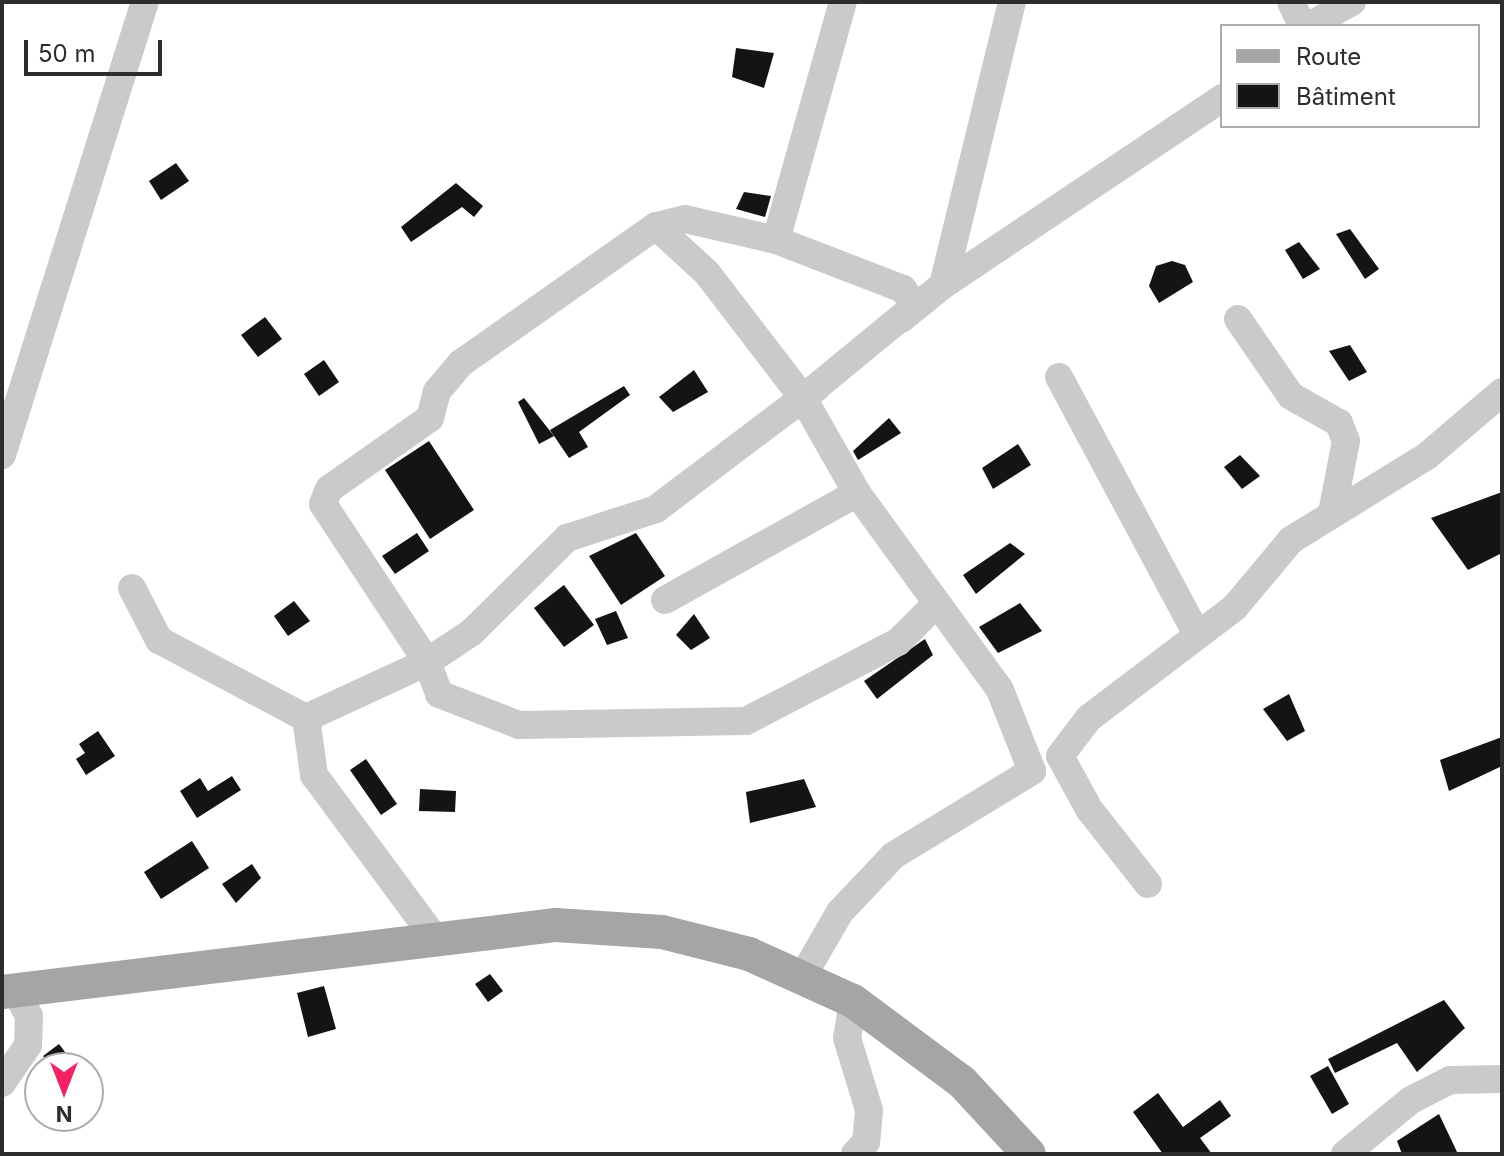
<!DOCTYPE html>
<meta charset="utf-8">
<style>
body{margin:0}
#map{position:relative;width:1504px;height:1156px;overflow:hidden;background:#fff;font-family:Inter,sans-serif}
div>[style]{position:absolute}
.building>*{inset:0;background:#141414}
.minor>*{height:28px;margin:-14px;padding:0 14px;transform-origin:14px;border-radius:14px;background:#cacaca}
.major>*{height:34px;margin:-17px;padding:0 17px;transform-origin:17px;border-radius:17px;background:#a5a5a5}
span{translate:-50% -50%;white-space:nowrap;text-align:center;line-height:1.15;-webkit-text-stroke:8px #fff;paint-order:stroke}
.frame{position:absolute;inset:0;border:4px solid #2d2d2d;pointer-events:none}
.legend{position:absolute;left:1220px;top:24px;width:260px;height:104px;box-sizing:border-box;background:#fff;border:2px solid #ababab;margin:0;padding:10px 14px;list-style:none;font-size:24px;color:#2d2d2d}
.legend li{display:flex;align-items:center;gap:16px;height:40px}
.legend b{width:40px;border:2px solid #ababab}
.north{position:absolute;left:24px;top:1052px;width:80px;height:80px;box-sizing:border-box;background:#fff;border:2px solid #ababab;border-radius:50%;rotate:180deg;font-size:22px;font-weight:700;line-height:32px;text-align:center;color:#2d2d2d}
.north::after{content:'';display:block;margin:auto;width:28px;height:36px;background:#f22262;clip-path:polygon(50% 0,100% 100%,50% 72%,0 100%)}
.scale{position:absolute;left:24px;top:40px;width:138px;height:36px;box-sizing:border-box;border:4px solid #2d2d2d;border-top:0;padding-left:10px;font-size:24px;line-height:28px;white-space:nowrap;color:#2d2d2d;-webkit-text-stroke:6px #fff;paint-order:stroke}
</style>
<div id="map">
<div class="building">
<i style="clip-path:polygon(736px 48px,774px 53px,764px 88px,732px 77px)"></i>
<i style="clip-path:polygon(176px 163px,189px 181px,161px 200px,149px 181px)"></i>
<i style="clip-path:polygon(456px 183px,483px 206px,474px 217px,462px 207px,411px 242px,401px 227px)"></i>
<i style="clip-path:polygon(744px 192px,771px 196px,765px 217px,736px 209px)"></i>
<i style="clip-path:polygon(1350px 229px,1379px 269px,1365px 279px,1336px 234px)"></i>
<i style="clip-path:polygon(1299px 242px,1320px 269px,1303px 279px,1285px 250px)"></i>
<i style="clip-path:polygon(1172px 261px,1185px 265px,1193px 282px,1159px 303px,1149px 286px,1156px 266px)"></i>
<i style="clip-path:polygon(265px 317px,282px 339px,258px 357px,241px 335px)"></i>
<i style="clip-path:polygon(1350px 345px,1367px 372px,1349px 381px,1329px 351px)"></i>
<i style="clip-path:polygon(324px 360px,339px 382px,319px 396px,304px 374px)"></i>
<i style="clip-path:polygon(694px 370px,708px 392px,673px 412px,659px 397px)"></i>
<i style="clip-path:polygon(624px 386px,630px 395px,579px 432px,588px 447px,569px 458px,550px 430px)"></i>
<i style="clip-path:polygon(524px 398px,554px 436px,539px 444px,518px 402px)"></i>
<i style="clip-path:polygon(889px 418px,901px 433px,858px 460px,853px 451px)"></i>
<i style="clip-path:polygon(429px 441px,474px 510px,430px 539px,385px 470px)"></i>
<i style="clip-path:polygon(1018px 444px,1031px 465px,993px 489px,982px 468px)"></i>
<i style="clip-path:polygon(1240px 455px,1260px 476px,1242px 489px,1224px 467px)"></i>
<i style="clip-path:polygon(1502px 492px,1502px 553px,1468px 570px,1431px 518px)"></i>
<i style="clip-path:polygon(417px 533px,429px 551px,395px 574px,382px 556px)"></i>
<i style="clip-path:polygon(636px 533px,665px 576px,621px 605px,589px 556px)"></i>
<i style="clip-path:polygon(1010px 543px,1025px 554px,976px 594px,963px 575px)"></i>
<i style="clip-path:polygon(564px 585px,594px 625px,564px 647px,534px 608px)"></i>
<i style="clip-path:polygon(294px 601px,310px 621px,288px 636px,274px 616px)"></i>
<i style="clip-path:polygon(1020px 603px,1042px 631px,998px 653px,979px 627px)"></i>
<i style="clip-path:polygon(616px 611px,628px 638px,607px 645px,595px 619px)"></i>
<i style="clip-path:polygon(694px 614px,710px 638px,691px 650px,676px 635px)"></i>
<i style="clip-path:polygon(925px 639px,933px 655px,877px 699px,864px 681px)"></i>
<i style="clip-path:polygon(1289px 694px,1305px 731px,1287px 741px,1263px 709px)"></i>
<i style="clip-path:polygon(98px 731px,115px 756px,86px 775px,76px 759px,85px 753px,79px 744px)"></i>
<i style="clip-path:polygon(1502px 737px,1502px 766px,1449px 791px,1440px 760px)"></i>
<i style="clip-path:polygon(366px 759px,397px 804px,381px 815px,350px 770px)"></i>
<i style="clip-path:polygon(232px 776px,241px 790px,197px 818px,180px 791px,200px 778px,208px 791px)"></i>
<i style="clip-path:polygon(804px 779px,816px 807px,750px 823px,746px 792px)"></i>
<i style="clip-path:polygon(420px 789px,456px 791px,455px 812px,419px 811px)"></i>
<i style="clip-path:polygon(192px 841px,209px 868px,161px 899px,144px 872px)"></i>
<i style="clip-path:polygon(252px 864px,261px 878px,236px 903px,222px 884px)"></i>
<i style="clip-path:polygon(490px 974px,503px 991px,488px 1002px,475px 984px)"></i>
<i style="clip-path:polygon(324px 986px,336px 1029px,308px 1037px,297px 993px)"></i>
<i style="clip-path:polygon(1444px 1000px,1465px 1028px,1417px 1072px,1397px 1043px,1335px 1073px,1328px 1059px)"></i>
<i style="clip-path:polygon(59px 1044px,77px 1068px,53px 1068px,43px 1056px)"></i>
<i style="clip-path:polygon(1328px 1066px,1349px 1104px,1332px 1114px,1310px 1076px)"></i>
<i style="clip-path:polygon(1158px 1093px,1183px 1127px,1220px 1100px,1231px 1116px,1200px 1138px,1212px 1154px,1163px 1154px,1133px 1112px)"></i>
<i style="clip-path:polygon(1439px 1114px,1458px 1154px,1402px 1154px,1397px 1141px)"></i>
</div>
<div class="minor">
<i style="left:1291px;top:2px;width:26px;rotate:65deg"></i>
<i style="left:1309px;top:26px;width:49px;rotate:-29.2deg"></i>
<i style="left:656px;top:226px;width:69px;rotate:42.7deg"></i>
<i style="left:707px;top:273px;width:158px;rotate:52.5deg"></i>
<i style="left:803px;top:398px;width:109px;rotate:60.4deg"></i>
<i style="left:857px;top:493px;width:243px;rotate:54deg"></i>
<i style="left:1000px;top:690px;width:87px;rotate:68.4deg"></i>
<i style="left:1032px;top:771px;width:163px;rotate:148.6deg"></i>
<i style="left:893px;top:856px;width:77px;rotate:133.4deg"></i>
<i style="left:840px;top:912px;width:72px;rotate:120.1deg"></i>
<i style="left:776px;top:240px;width:247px;rotate:-74.3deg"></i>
<i style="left:943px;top:285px;width:336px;rotate:-33.8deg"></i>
<i style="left:901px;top:319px;width:54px;rotate:-39deg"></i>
<i style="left:943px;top:285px;width:291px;rotate:-76.3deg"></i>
<i style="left:1238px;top:319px;width:93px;rotate:55.5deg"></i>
<i style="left:1291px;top:396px;width:55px;rotate:29.4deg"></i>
<i style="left:1339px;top:423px;width:19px;rotate:69deg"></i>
<i style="left:1346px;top:441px;width:68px;rotate:101deg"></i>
<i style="left:1059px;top:377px;width:292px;rotate:61.8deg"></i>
<i style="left:803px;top:398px;width:145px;rotate:-39.4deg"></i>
<i style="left:915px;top:306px;width:21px;rotate:-125deg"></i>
<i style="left:903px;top:289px;width:136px;rotate:-158.9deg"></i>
<i style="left:776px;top:240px;width:93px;rotate:-167deg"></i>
<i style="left:685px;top:219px;width:30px;rotate:166deg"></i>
<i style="left:656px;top:226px;width:238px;rotate:144.9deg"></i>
<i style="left:461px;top:363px;width:38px;rotate:130deg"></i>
<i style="left:437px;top:392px;width:27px;rotate:105deg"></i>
<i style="left:430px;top:418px;width:123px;rotate:144.9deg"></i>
<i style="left:329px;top:489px;width:16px;rotate:112deg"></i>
<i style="left:323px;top:504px;width:189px;rotate:56.6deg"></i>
<i style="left:427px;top:662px;width:34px;rotate:69deg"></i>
<i style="left:439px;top:694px;width:86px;rotate:21.2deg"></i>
<i style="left:519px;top:725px;width:227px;rotate:-1deg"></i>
<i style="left:746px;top:721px;width:171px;rotate:-27.5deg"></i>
<i style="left:898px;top:642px;width:55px;rotate:-45deg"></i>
<i style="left:2px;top:455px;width:475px;rotate:-72.5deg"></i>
<i style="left:132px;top:588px;width:59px;rotate:62.6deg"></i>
<i style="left:159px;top:640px;width:166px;rotate:28deg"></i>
<i style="left:306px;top:718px;width:133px;rotate:-24.8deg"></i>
<i style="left:427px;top:662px;width:54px;rotate:-33.7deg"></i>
<i style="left:472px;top:632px;width:134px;rotate:-44.7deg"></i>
<i style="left:567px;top:538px;width:94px;rotate:-18deg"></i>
<i style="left:656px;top:509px;width:201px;rotate:-37.1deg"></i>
<i style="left:665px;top:600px;width:220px;rotate:-29.1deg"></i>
<i style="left:306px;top:718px;width:58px;rotate:82deg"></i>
<i style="left:314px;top:775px;width:202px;rotate:53.5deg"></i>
<i style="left:1148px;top:884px;width:95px;rotate:-128.2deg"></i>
<i style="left:1089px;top:809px;width:60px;rotate:-118.7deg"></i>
<i style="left:1060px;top:756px;width:48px;rotate:-52.7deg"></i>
<i style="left:1089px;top:718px;width:183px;rotate:-37.2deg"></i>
<i style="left:1235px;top:607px;width:87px;rotate:-50.1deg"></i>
<i style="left:1291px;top:540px;width:160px;rotate:-31.7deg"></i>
<i style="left:1427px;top:456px;width:99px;rotate:-40.5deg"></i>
<i style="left:853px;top:1001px;width:37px;rotate:99deg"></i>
<i style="left:847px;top:1038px;width:75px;rotate:73deg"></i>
<i style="left:869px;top:1110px;width:32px;rotate:95deg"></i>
<i style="left:866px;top:1142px;width:16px;rotate:133deg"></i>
<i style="left:2px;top:1083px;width:46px;rotate:-55.6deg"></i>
<i style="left:28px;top:1045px;width:29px;rotate:-88deg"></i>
<i style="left:29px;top:1016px;width:27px;rotate:-118deg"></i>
<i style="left:1345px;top:1154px;width:85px;rotate:-39.3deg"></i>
<i style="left:1411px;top:1100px;width:44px;rotate:-27.1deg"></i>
<i style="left:1450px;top:1080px;width:52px;rotate:-1.1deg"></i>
</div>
<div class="major">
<i style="left:2px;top:992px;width:558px;rotate:-6.9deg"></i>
<i style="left:556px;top:925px;width:106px;rotate:3.8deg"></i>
<i style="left:662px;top:932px;width:90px;rotate:14.2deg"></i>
<i style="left:749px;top:954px;width:114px;rotate:24.3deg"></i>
<i style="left:853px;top:1001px;width:136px;rotate:36.6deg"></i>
<i style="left:962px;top:1082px;width:98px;rotate:47.1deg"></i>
</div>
<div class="frame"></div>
<ul class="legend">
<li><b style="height:10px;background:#a5a5a5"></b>Route</li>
<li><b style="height:22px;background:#141414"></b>Bâtiment</li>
</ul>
<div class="north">N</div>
<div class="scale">50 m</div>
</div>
